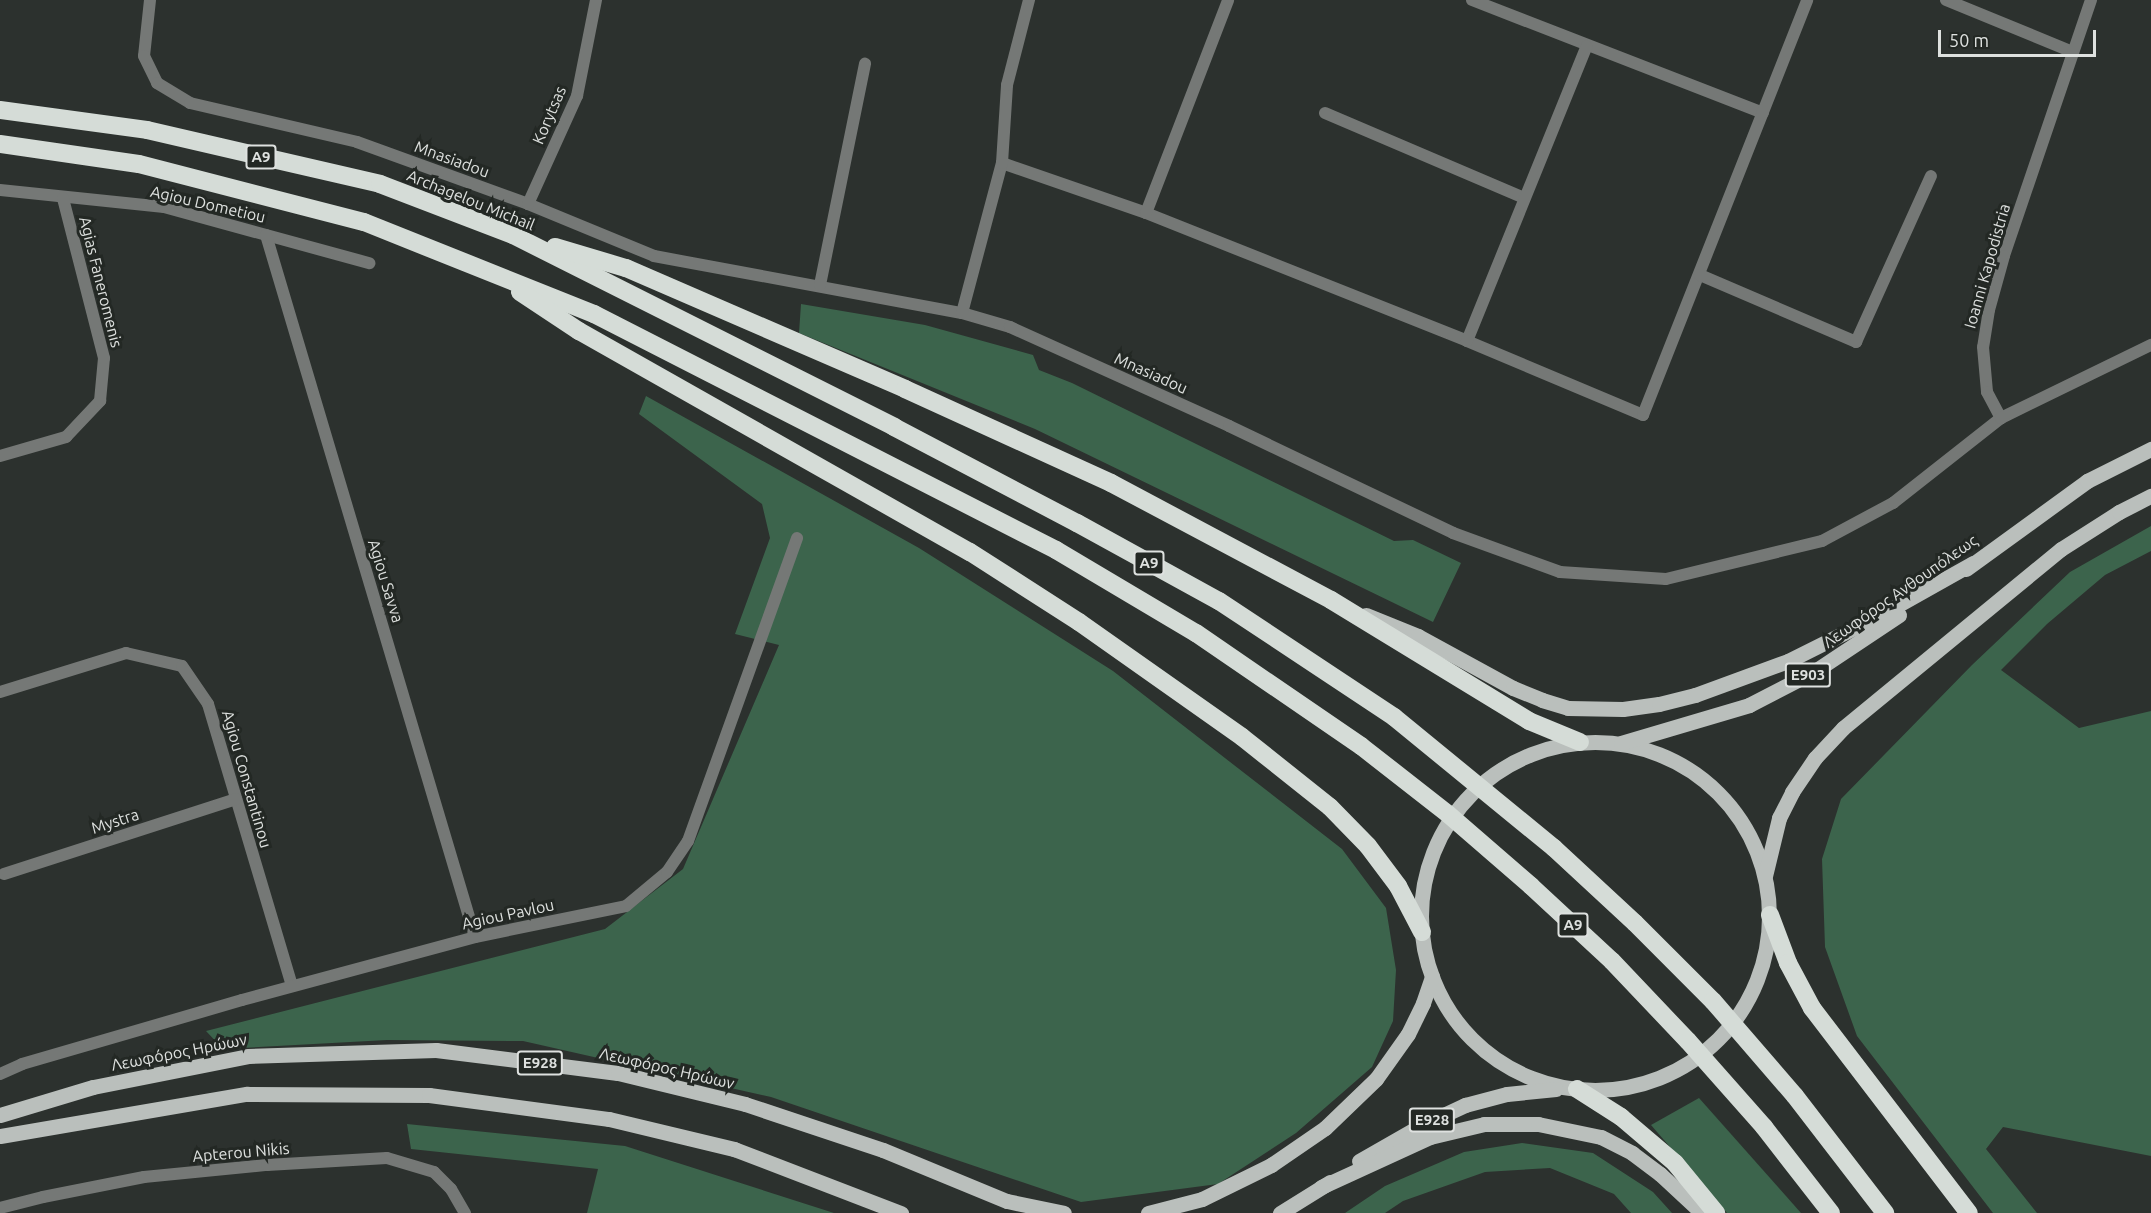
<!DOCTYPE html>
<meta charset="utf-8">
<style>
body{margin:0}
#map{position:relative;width:2151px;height:1213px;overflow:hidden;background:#2c312e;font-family:Ubuntu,sans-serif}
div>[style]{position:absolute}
.green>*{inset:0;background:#3c644c}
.street>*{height:12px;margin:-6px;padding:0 6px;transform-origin:6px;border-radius:6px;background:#757876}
.primary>*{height:15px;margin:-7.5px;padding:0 7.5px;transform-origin:7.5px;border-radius:7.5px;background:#babfbc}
.primary>.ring{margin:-7.5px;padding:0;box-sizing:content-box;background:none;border:15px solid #babfbc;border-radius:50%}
.highway>*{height:18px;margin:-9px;padding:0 9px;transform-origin:9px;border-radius:9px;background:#d5dcd7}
.highway-bridge>*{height:18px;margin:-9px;padding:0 9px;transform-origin:9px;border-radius:9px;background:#d5dcd7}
span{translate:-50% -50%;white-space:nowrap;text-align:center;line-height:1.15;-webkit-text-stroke:6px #232824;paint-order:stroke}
.shield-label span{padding:2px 4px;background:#232824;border:2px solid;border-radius:4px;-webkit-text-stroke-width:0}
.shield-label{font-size:15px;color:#dee1df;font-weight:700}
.street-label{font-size:16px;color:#dee1df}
.scale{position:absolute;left:1938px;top:30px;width:158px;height:27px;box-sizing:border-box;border:3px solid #dee1df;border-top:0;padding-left:8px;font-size:18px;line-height:21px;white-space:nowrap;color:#dee1df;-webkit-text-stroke:4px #232824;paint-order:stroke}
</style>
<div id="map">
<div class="green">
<i style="clip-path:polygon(801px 304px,925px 325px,1033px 355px,1039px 370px,1072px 383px,1394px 541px,1413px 540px,1461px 563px,1433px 622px,1035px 429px,799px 333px)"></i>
<i style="clip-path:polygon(646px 396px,919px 548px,1113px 671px,1342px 849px,1386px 908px,1396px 970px,1393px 1021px,1372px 1067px,1296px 1133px,1218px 1184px,1081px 1202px,771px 1097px,523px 1041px,387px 1040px,223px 1049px,206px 1031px,605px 929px,683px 869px,779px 645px,735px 634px,770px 538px,762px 504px,639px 414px)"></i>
<i style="clip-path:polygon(2151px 526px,2151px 551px,2105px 575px,2047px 624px,2001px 670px,2079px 728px,2151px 711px,2151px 1156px,2003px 1127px,1986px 1149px,2037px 1213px,1993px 1213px,1857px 1036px,1825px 947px,1822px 859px,1841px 799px,1972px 665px,2070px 572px)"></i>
<i style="clip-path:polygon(1699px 1098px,1801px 1213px,1727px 1213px,1651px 1125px)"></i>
<i style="clip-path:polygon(407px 1124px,625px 1146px,834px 1213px,587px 1213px,598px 1169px,411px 1149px)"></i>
<i style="clip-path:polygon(1522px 1143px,1593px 1153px,1653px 1192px,1672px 1213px,1631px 1213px,1614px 1194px,1550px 1168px,1485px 1172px,1403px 1201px,1385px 1213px,1345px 1213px,1385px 1186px,1464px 1152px)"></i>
</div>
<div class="street">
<i style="left:150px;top:0;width:56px;rotate:96.1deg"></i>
<i style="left:144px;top:56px;width:30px;rotate:64deg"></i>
<i style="left:157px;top:83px;width:39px;rotate:31deg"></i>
<i style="left:190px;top:103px;width:171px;rotate:13.1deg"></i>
<i style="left:357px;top:142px;width:182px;rotate:19.9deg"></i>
<i style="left:528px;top:204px;width:136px;rotate:22.4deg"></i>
<i style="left:654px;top:256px;width:313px;rotate:10.5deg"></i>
<i style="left:962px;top:313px;width:50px;rotate:16.3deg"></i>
<i style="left:1010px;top:327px;width:240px;rotate:24.3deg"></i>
<i style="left:1229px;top:426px;width:248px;rotate:25.5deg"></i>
<i style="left:1453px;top:533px;width:114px;rotate:20deg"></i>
<i style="left:1560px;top:572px;width:106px;rotate:3.8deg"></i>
<i style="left:1666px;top:579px;width:161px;rotate:-13.7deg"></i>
<i style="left:1822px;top:541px;width:81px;rotate:-28.2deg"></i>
<i style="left:1893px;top:503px;width:137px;rotate:-38.2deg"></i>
<i style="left:1472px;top:0;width:312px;rotate:21.2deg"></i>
<i style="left:1946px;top:0;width:137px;rotate:22.3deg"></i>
<i style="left:2091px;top:0;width:270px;rotate:108.8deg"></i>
<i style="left:2004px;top:256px;width:56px;rotate:105.5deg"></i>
<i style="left:1989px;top:310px;width:37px;rotate:99deg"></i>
<i style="left:1983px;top:347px;width:45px;rotate:84.9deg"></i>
<i style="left:1987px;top:392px;width:30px;rotate:62deg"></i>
<i style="left:2001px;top:418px;width:167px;rotate:-26deg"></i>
<i style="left:1325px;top:113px;width:216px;rotate:23.1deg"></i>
<i style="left:1002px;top:163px;width:152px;rotate:19.1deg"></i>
<i style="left:1146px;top:213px;width:346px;rotate:21.7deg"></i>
<i style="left:1467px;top:341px;width:191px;rotate:22.8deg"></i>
<i style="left:1643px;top:415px;width:446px;rotate:-68.4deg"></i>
<i style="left:0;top:190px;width:165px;rotate:5.9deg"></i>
<i style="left:164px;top:207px;width:213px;rotate:15.3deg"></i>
<i style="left:528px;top:204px;width:119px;rotate:-65.6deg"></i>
<i style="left:577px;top:96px;width:98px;rotate:-78.8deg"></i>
<i style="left:1146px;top:213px;width:228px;rotate:-68.9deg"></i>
<i style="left:266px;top:235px;width:732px;rotate:73.42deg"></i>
<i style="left:1700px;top:275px;width:170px;rotate:23.2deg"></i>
<i style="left:1856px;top:342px;width:182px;rotate:-65.7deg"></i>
<i style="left:820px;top:285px;width:226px;rotate:-78.5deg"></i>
<i style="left:962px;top:313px;width:155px;rotate:-75.1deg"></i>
<i style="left:1002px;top:163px;width:78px;rotate:-86.3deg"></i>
<i style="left:1007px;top:85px;width:88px;rotate:-75.5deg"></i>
<i style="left:1467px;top:341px;width:318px;rotate:-67.9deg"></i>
<i style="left:0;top:456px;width:69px;rotate:-16.1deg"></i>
<i style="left:66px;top:437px;width:50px;rotate:-46.6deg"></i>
<i style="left:100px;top:401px;width:43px;rotate:-84.7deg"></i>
<i style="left:104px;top:358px;width:165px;rotate:-104.4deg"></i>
<i style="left:0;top:692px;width:132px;rotate:-17.2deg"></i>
<i style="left:126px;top:653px;width:57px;rotate:13.1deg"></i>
<i style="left:182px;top:666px;width:46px;rotate:55.6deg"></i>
<i style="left:208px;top:704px;width:294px;rotate:73.4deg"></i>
<i style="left:4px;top:874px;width:244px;rotate:-17.9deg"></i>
<i style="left:0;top:1074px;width:24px;rotate:-24deg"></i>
<i style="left:22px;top:1064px;width:229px;rotate:-16.2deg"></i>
<i style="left:242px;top:1000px;width:241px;rotate:-15.1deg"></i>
<i style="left:475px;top:937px;width:154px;rotate:-11.6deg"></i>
<i style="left:626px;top:906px;width:53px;rotate:-39.7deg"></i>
<i style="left:667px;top:872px;width:37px;rotate:-56deg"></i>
<i style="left:688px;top:841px;width:322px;rotate:-70.2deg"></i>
<i style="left:0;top:1208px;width:44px;rotate:-14.3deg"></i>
<i style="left:43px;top:1197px;width:103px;rotate:-11.2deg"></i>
<i style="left:144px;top:1177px;width:124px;rotate:-5.6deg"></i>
<i style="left:267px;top:1165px;width:120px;rotate:-3.3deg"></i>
<i style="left:387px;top:1158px;width:49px;rotate:16.6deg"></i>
<i style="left:434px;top:1172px;width:24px;rotate:45deg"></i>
<i style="left:451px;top:1189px;width:28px;rotate:60deg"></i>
</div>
<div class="primary">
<i style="left:1966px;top:569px;width:150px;rotate:-36deg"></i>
<i style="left:2087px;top:481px;width:72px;rotate:-26.6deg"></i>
<i style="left:1366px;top:615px;width:56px;rotate:22deg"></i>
<i style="left:1418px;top:636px;width:108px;rotate:28.7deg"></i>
<i style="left:1513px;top:688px;width:31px;rotate:22deg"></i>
<i style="left:1542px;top:700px;width:27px;rotate:17deg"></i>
<i style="left:1568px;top:708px;width:55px;rotate:1deg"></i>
<i style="left:1623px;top:709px;width:36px;rotate:-8deg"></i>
<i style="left:1659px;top:704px;width:37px;rotate:-14deg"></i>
<i style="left:1695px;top:695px;width:99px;rotate:-20.1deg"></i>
<i style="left:1788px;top:661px;width:107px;rotate:-26.6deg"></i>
<i style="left:1884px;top:613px;width:102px;rotate:-29.3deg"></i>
<i class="ring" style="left:1421px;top:742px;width:333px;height:333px"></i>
<i style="left:1621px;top:743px;width:134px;rotate:-16.5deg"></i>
<i style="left:1749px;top:705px;width:74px;rotate:-27.3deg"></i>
<i style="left:1815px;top:671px;width:101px;rotate:-33.7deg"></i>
<i style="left:1765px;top:876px;width:60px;rotate:-76.4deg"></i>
<i style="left:1779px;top:818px;width:29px;rotate:-63deg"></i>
<i style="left:1792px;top:792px;width:41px;rotate:-55.9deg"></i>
<i style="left:1815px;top:758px;width:41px;rotate:-47deg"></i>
<i style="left:1843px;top:728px;width:282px;rotate:-39.4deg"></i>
<i style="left:2061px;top:549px;width:69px;rotate:-32.5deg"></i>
<i style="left:2119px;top:512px;width:36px;rotate:-27deg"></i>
<i style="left:0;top:1115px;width:97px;rotate:-16.8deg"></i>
<i style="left:93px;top:1087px;width:158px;rotate:-11.3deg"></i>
<i style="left:248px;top:1056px;width:188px;rotate:-1.8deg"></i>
<i style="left:436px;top:1050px;width:183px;rotate:7.2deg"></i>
<i style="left:618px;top:1073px;width:131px;rotate:13.7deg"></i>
<i style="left:745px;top:1104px;width:145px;rotate:18.4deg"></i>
<i style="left:883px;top:1150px;width:134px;rotate:22.4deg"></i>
<i style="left:1007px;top:1201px;width:58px;rotate:11.9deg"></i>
<i style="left:0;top:1136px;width:251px;rotate:-9.7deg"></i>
<i style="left:247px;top:1094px;width:182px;rotate:0.3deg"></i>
<i style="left:429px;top:1095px;width:182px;rotate:7.6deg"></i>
<i style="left:609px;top:1119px;width:129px;rotate:13.5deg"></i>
<i style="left:734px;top:1149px;width:179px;rotate:21deg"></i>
<i style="left:1359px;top:1161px;width:70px;rotate:-29.8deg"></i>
<i style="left:1420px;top:1126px;width:50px;rotate:-25deg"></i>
<i style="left:1465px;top:1105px;width:43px;rotate:-14.7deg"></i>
<i style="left:1507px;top:1094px;width:49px;rotate:-5.8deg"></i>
<i style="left:1321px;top:1187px;width:120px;rotate:-24.6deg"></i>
<i style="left:1430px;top:1137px;width:56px;rotate:-13.5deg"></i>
<i style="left:1484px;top:1124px;width:54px"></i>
<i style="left:1538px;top:1124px;width:64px;rotate:11.7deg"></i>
<i style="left:1601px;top:1137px;width:35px;rotate:27deg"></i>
<i style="left:1632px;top:1153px;width:35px;rotate:37deg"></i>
<i style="left:1660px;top:1174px;width:57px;rotate:42.9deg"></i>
<i style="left:1148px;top:1213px;width:56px;rotate:-14.5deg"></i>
<i style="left:1202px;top:1199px;width:77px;rotate:-26.2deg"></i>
<i style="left:1271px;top:1165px;width:65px;rotate:-34.4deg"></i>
<i style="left:1325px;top:1128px;width:71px;rotate:-43.9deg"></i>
<i style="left:1376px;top:1079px;width:55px;rotate:-54.6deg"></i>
<i style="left:1408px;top:1034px;width:34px;rotate:-64deg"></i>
<i style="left:1423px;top:1003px;width:28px;rotate:-71deg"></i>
<i style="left:1280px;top:1213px;width:59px;rotate:-31.8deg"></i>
</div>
<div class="highway">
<i style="left:0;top:110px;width:148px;rotate:7.7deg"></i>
<i style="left:147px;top:130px;width:239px;rotate:13deg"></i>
<i style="left:380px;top:184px;width:142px;rotate:21deg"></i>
<i style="left:513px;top:235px;width:427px;rotate:26.7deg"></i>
<i style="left:894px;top:427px;width:207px;rotate:27.7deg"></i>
<i style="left:1077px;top:523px;width:162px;rotate:28.8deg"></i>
<i style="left:1219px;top:601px;width:210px;rotate:33.5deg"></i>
<i style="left:0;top:144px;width:140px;rotate:8.2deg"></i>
<i style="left:139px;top:164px;width:232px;rotate:14.5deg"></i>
<i style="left:364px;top:222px;width:248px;rotate:21.8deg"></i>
<i style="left:594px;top:314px;width:519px;rotate:27.06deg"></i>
<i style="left:1056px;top:550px;width:163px;rotate:30.7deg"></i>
<i style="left:1196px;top:633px;width:200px;rotate:34.4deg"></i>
<i style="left:555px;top:247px;width:74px;rotate:16.5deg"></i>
<i style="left:626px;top:268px;width:304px;rotate:23.4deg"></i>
<i style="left:905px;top:389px;width:226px;rotate:24.5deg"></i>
<i style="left:1111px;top:483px;width:249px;rotate:28deg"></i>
<i style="left:1331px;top:600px;width:232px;rotate:31.4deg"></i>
<i style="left:1529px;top:721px;width:55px;rotate:22.4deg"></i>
<i style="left:520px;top:292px;width:71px;rotate:33.5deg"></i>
<i style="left:579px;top:331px;width:449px;rotate:29.5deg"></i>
<i style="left:970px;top:552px;width:130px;rotate:32.7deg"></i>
<i style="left:1079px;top:622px;width:199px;rotate:35.2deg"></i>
<i style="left:1242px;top:737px;width:112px;rotate:38.5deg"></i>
<i style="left:1330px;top:807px;width:54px;rotate:45.7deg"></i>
<i style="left:1368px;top:846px;width:50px;rotate:53.1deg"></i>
<i style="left:1398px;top:886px;width:52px;rotate:62.4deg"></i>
<i style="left:1770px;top:915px;width:51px;rotate:69.4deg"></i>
<i style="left:1788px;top:963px;width:51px;rotate:61.9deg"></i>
<i style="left:1812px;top:1008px;width:258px;rotate:52.6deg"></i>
<i style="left:1577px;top:1089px;width:52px;rotate:32.5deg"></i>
<i style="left:1621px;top:1117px;width:71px;rotate:40.4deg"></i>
<i style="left:1675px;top:1163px;width:65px;rotate:50.6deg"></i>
<i style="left:1795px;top:1096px;width:148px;rotate:52.4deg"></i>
<i style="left:1764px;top:1127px;width:109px;rotate:52.1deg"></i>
</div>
<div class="highway-bridge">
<i style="left:1394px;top:717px;width:207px;rotate:39.3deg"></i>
<i style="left:1554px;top:848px;width:110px;rotate:42.8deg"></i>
<i style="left:1635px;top:923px;width:110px;rotate:45deg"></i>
<i style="left:1713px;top:1001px;width:125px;rotate:49.2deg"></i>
<i style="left:1361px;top:746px;width:110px;rotate:38deg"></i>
<i style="left:1448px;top:814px;width:110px;rotate:40.9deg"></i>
<i style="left:1531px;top:886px;width:110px;rotate:42.8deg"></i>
<i style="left:1612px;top:961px;width:110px;rotate:46.5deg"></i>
<i style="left:1688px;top:1041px;width:115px;rotate:48.5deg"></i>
</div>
<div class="shield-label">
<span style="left:261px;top:157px">A9</span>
<span style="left:1149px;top:563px">A9</span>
<span style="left:1808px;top:675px">E903</span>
<span style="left:1573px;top:925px">A9</span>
<span style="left:540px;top:1063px">E928</span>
<span style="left:1432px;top:1120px">E928</span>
</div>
<div class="street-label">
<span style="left:549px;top:115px;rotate:-67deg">Korytsas</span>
<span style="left:452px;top:159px;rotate:20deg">Mnasiadou</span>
<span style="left:471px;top:200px;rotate:22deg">Archagelou Michail</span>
<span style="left:208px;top:204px;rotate:13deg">Agiou Dometiou</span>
<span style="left:1987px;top:266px;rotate:-74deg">Ioanni Kapodistria</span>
<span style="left:101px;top:282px;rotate:76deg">Agias Faneromenis</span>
<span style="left:1151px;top:373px;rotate:24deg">Mnasiadou</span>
<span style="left:386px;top:581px;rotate:73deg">Agiou Savva</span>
<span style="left:1900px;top:591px;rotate:-35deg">Λεωφόρος Ανθουπόλεως</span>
<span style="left:247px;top:779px;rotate:74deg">Agiou Constantinou</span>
<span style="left:115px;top:821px;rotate:-18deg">Mystra</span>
<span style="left:508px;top:914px;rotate:-12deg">Agiou Pavlou</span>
<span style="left:179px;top:1052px;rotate:-11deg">Λεωφόρος Ηρώων</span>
<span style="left:667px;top:1068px;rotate:13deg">Λεωφόρος Ηρώων</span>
<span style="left:241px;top:1152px;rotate:-5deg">Apterou Nikis</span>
</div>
<div class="scale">50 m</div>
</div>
